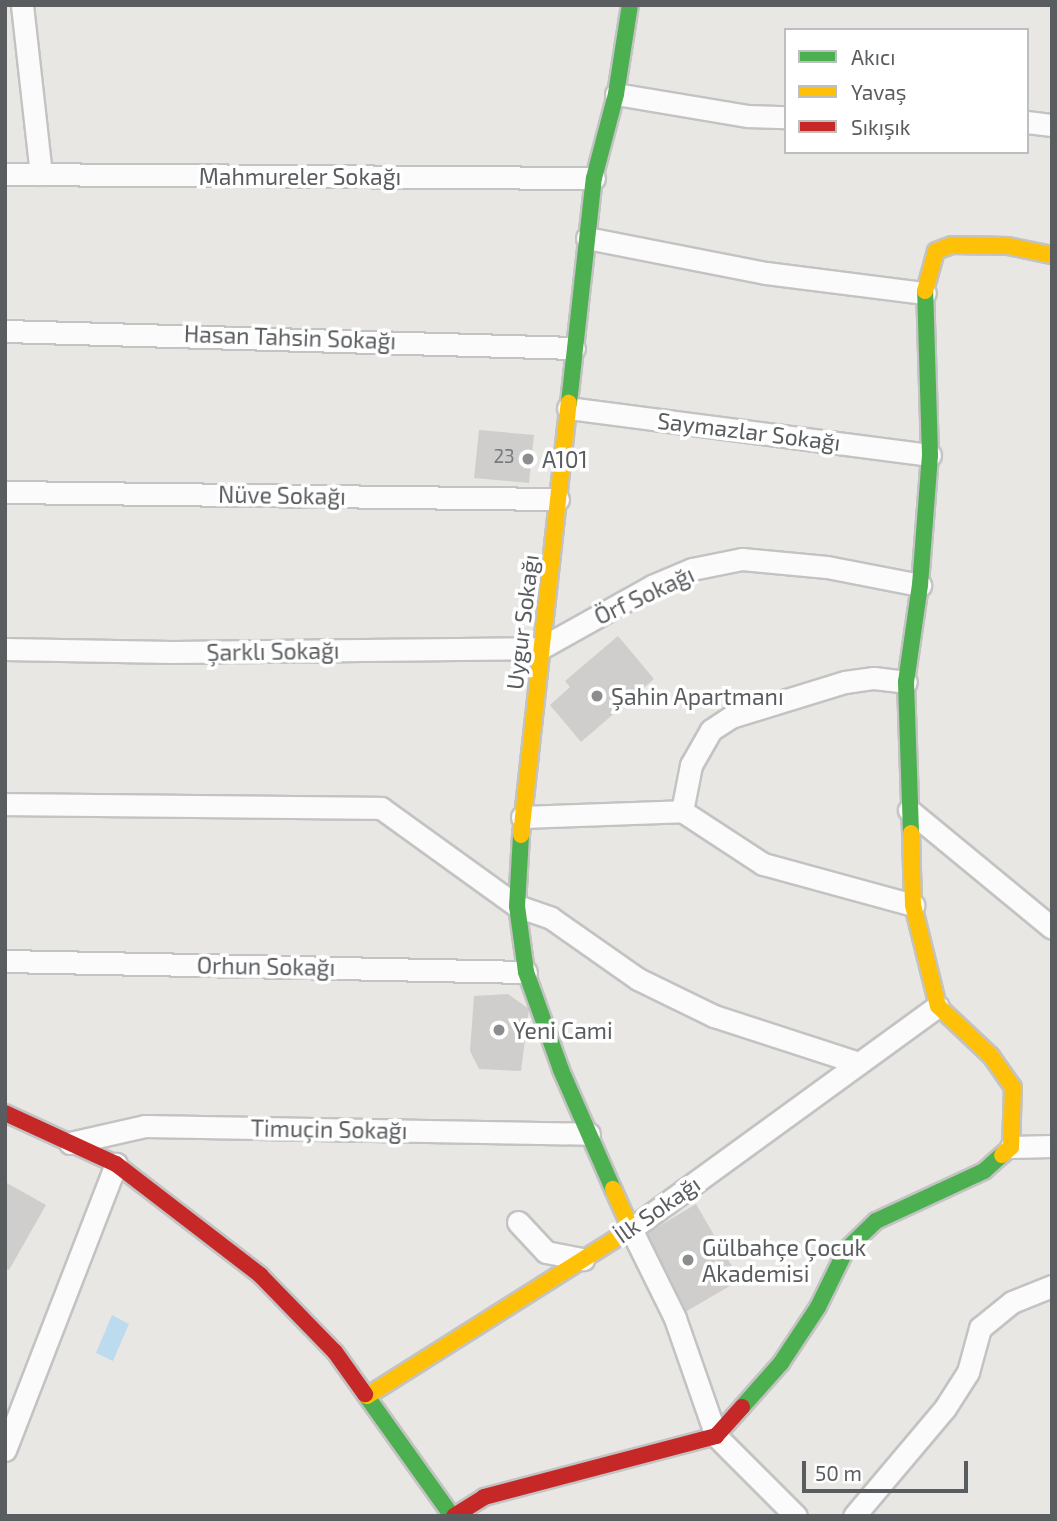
<!DOCTYPE html>
<meta charset="utf-8">
<style>
body{margin:0}
#map{position:relative;width:1057px;height:1521px;overflow:hidden;background:#e9e7e3;font-family:"Exo 2",sans-serif}
div>[style]{position:absolute}
.water>*{inset:0;background:#bcdbee}
.building>*{inset:0;background:#cfcecc}
.roads{filter:drop-shadow(2px 0 #c3c3c3) drop-shadow(-2px 0 #c3c3c3) drop-shadow(0 2px #c3c3c3) drop-shadow(0 -2px #c3c3c3)}
.street>*{height:21px;margin:-10.5px;padding:0 10.5px;transform-origin:10.5px;border-radius:10.5px;background:#fcfbfb}
.fast>*{height:16px;margin:-8px;padding:0 8px;transform-origin:8px;border-radius:8px;background:#4caf50}
.slow>*{height:16px;margin:-8px;padding:0 8px;transform-origin:8px;border-radius:8px;background:#ffc107}
.jam>*{height:16px;margin:-8px;padding:0 8px;transform-origin:8px;border-radius:8px;background:#c62828}
.dots>*{width:19px;height:19px;translate:-50% -50%;box-sizing:border-box;border:4px solid #fff;border-radius:50%}
span{translate:-50% -50%;white-space:nowrap;text-align:center;line-height:1.15;-webkit-text-stroke:7px #fff;paint-order:stroke}
.number-label{font-size:19px;color:#787a7c}
.number-label span{-webkit-text-stroke-width:0}
.street-label{font-size:23px;color:#5a5d60}
.poi-label{font-size:23px;color:#5a5d60}
.left{translate:0 -50%;text-align:left}
.frame{position:absolute;inset:0;border:7px solid #5a5d60;pointer-events:none}
.legend{position:absolute;left:784px;top:28px;width:245px;height:126px;box-sizing:border-box;background:#fff;border:2px solid #bdbebf;margin:0;padding:9px 12px;list-style:none;font-size:21px;color:#5a5d60}
.legend li{display:flex;align-items:center;gap:14px;height:35px}
.legend b{width:35px;border:2px solid #bdbebf}
.scale{position:absolute;left:802px;top:1461px;width:166px;height:32px;box-sizing:border-box;border:4px solid #5a5d60;border-top:0;padding-left:9px;font-size:21px;line-height:24px;white-space:nowrap;color:#5a5d60;-webkit-text-stroke:5px #fff;paint-order:stroke}
</style>
<div id="map">
<div class="water">
<i style="clip-path:polygon(112px 1315px,129px 1324px,113px 1361px,96px 1353px)"></i>
</div>
<div class="building">
<i style="clip-path:polygon(479px 430px,534px 435px,529px 483px,474px 478px)"></i>
<i style="clip-path:polygon(618px 636px,654px 679px,581px 742px,550px 705px,570px 687px,565px 681px)"></i>
<i style="clip-path:polygon(508px 994px,529px 1009px,521px 1071px,479px 1069px,470px 1051px,474px 996px)"></i>
<i style="clip-path:polygon(5px 1182px,46px 1205px,9px 1270px,5px 1267px)"></i>
<i style="clip-path:polygon(696px 1204px,740px 1280px,675px 1318px,636px 1240px)"></i>
</div>
<div class="roads">
<div class="street">
<i style="left:22px;top:5px;width:170px;rotate:83.6deg"></i>
<i style="left:616px;top:94px;width:134px;rotate:9.5deg"></i>
<i style="left:748px;top:116px;width:38px;rotate:2deg"></i>
<i style="left:1027px;top:122px;width:25px;rotate:7deg"></i>
<i style="left:5px;top:174px;width:589px;rotate:0.39deg"></i>
<i style="left:587px;top:238px;width:182px;rotate:11.1deg"></i>
<i style="left:766px;top:273px;width:160px;rotate:7.2deg"></i>
<i style="left:5px;top:331px;width:569px;rotate:1.71deg"></i>
<i style="left:568px;top:408px;width:365px;rotate:7.4deg"></i>
<i style="left:5px;top:492px;width:553px;rotate:0.73deg"></i>
<i style="left:5px;top:649px;width:167px;rotate:1deg"></i>
<i style="left:172px;top:652px;width:369px;rotate:-0.6deg"></i>
<i style="left:541px;top:648px;width:127px;rotate:-29.2deg"></i>
<i style="left:652px;top:586px;width:43px;rotate:-23deg"></i>
<i style="left:692px;top:569px;width:51px;rotate:-11.3deg"></i>
<i style="left:742px;top:559px;width:85px;rotate:5.4deg"></i>
<i style="left:827px;top:567px;width:95px;rotate:11deg"></i>
<i style="left:5px;top:804px;width:376px;rotate:0.6deg"></i>
<i style="left:381px;top:808px;width:168px;rotate:35.8deg"></i>
<i style="left:517px;top:906px;width:36px;rotate:19deg"></i>
<i style="left:551px;top:918px;width:106px;rotate:35deg"></i>
<i style="left:638px;top:979px;width:85px;rotate:26deg"></i>
<i style="left:714px;top:1016px;width:152px;rotate:18deg"></i>
<i style="left:909px;top:810px;width:185px;rotate:39.5deg"></i>
<i style="left:682px;top:811px;width:47px;rotate:-78.9deg"></i>
<i style="left:691px;top:765px;width:40px;rotate:-60.3deg"></i>
<i style="left:711px;top:730px;width:24px;rotate:-33deg"></i>
<i style="left:731px;top:717px;width:119px;rotate:-17.1deg"></i>
<i style="left:845px;top:682px;width:29px;rotate:-8deg"></i>
<i style="left:874px;top:678px;width:32px;rotate:7deg"></i>
<i style="left:522px;top:817px;width:160px;rotate:-2.1deg"></i>
<i style="left:682px;top:811px;width:97px;rotate:33.2deg"></i>
<i style="left:763px;top:864px;width:156px;rotate:15.3deg"></i>
<i style="left:5px;top:961px;width:521px;rotate:1.21deg"></i>
<i style="left:70px;top:1143px;width:77px;rotate:-12.8deg"></i>
<i style="left:145px;top:1126px;width:444px;rotate:1deg"></i>
<i style="left:1011px;top:1147px;width:41px;rotate:-1.4deg"></i>
<i style="left:518px;top:1222px;width:41px;rotate:47deg"></i>
<i style="left:546px;top:1252px;width:38px;rotate:11deg"></i>
<i style="left:5px;top:1450px;width:307px;rotate:-68.8deg"></i>
<i style="left:796px;top:1516px;width:113px;rotate:-135deg"></i>
<i style="left:716px;top:1436px;width:125px;rotate:-109.2deg"></i>
<i style="left:675px;top:1318px;width:99px;rotate:-116.3deg"></i>
<i style="left:631px;top:1229px;width:379px;rotate:-36deg"></i>
<i style="left:854px;top:1516px;width:141px;rotate:-49.9deg"></i>
<i style="left:945px;top:1408px;width:43px;rotate:-57.4deg"></i>
<i style="left:968px;top:1372px;width:46px;rotate:-74.7deg"></i>
<i style="left:980px;top:1328px;width:41px;rotate:-39.1deg"></i>
<i style="left:1012px;top:1302px;width:43px;rotate:-21.8deg"></i>
</div>
<div class="fast">
<i style="left:569px;top:403px;width:226px;rotate:-83.7deg"></i>
<i style="left:594px;top:178px;width:87px;rotate:-75.3deg"></i>
<i style="left:616px;top:94px;width:90px;rotate:-81.1deg"></i>
<i style="left:911px;top:833px;width:151px;rotate:-91.9deg"></i>
<i style="left:906px;top:682px;width:98px;rotate:-81.8deg"></i>
<i style="left:920px;top:585px;width:130px;rotate:-85.6deg"></i>
<i style="left:930px;top:455px;width:164px;rotate:-91.7deg"></i>
<i style="left:521px;top:835px;width:71px;rotate:93.2deg"></i>
<i style="left:517px;top:906px;width:67px;rotate:82.2deg"></i>
<i style="left:526px;top:972px;width:104px;rotate:70.3deg"></i>
<i style="left:561px;top:1070px;width:130px;rotate:66.4deg"></i>
<i style="left:365px;top:1394px;width:150px;rotate:54.5deg"></i>
<i style="left:742px;top:1407px;width:59px;rotate:-48.4deg"></i>
<i style="left:781px;top:1363px;width:67px;rotate:-56.5deg"></i>
<i style="left:818px;top:1307px;width:64px;rotate:-63.8deg"></i>
<i style="left:846px;top:1250px;width:42px;rotate:-44deg"></i>
<i style="left:876px;top:1221px;width:119px;rotate:-24.8deg"></i>
<i style="left:984px;top:1171px;width:24px;rotate:-42deg"></i>
</div>
<div class="slow">
<i style="left:925px;top:291px;width:41px;rotate:-74.6deg"></i>
<i style="left:936px;top:251px;width:17px;rotate:-21deg"></i>
<i style="left:952px;top:245px;width:56px;rotate:1deg"></i>
<i style="left:1008px;top:246px;width:45px;rotate:11.6deg"></i>
<i style="left:911px;top:833px;width:72px;rotate:88.4deg"></i>
<i style="left:913px;top:905px;width:104px;rotate:76.1deg"></i>
<i style="left:938px;top:1006px;width:73px;rotate:43.3deg"></i>
<i style="left:991px;top:1056px;width:38px;rotate:55deg"></i>
<i style="left:1013px;top:1087px;width:60px;rotate:91.9deg"></i>
<i style="left:1011px;top:1147px;width:12px;rotate:138deg"></i>
<i style="left:521px;top:835px;width:435px;rotate:-83.7deg"></i>
<i style="left:367px;top:1396px;width:312px;rotate:-32.3deg"></i>
<i style="left:631px;top:1229px;width:44px;rotate:-114.2deg"></i>
</div>
<div class="jam">
<i style="left:5px;top:1113px;width:122px;rotate:24.7deg"></i>
<i style="left:116px;top:1164px;width:182px;rotate:37.6deg"></i>
<i style="left:260px;top:1275px;width:107px;rotate:45.8deg"></i>
<i style="left:335px;top:1352px;width:52px;rotate:54.5deg"></i>
<i style="left:454px;top:1516px;width:36px;rotate:-32deg"></i>
<i style="left:484px;top:1497px;width:240px;rotate:-14.7deg"></i>
<i style="left:716px;top:1436px;width:39px;rotate:-48deg"></i>
</div>
</div>
<div class="dots">
<i style="left:528px;top:459px;background:#8c8d8e"></i>
<i style="left:597px;top:696px;background:#8c8d8e"></i>
<i style="left:499px;top:1030px;background:#8c8d8e"></i>
<i style="left:688px;top:1260px;background:#8c8d8e"></i>
</div>
<div class="number-label">
<span style="left:504px;top:456px">23</span>
</div>
<div class="street-label">
<span style="left:300px;top:176px">Mahmureler Sokağı</span>
<span style="left:290px;top:337px;rotate:2deg">Hasan Tahsin Sokağı</span>
<span style="left:749px;top:431px;rotate:7deg">Saymazlar Sokağı</span>
<span style="left:282px;top:495px;rotate:1deg">Nüve Sokağı</span>
<span style="left:644px;top:595px;rotate:-25deg">Örf Sokağı</span>
<span style="left:522px;top:622px;rotate:-83deg">Uygur Sokağı</span>
<span style="left:273px;top:651px;rotate:-1deg">Şarklı Sokağı</span>
<span style="left:266px;top:966px;rotate:1deg">Orhun Sokağı</span>
<span style="left:329px;top:1129px;rotate:1deg">Timuçin Sokağı</span>
<span style="left:657px;top:1209px;rotate:-35deg">İlk Sokağı</span>
</div>
<div class="poi-label">
<span class="left" style="left:542px;top:459px">A101</span>
<span class="left" style="left:611px;top:696px">Şahin Apartmanı</span>
<span class="left" style="left:513px;top:1030px">Yeni Cami</span>
<span class="left" style="left:702px;top:1260px">Gülbahçe Çocuk<br>Akademisi</span>
</div>
<div class="frame"></div>
<ul class="legend">
<li><b style="height:9px;background:#4caf50"></b>Akıcı</li>
<li><b style="height:9px;background:#ffc107"></b>Yavaş</li>
<li><b style="height:9px;background:#c62828"></b>Sıkışık</li>
</ul>
<div class="scale">50 m</div>
</div>
